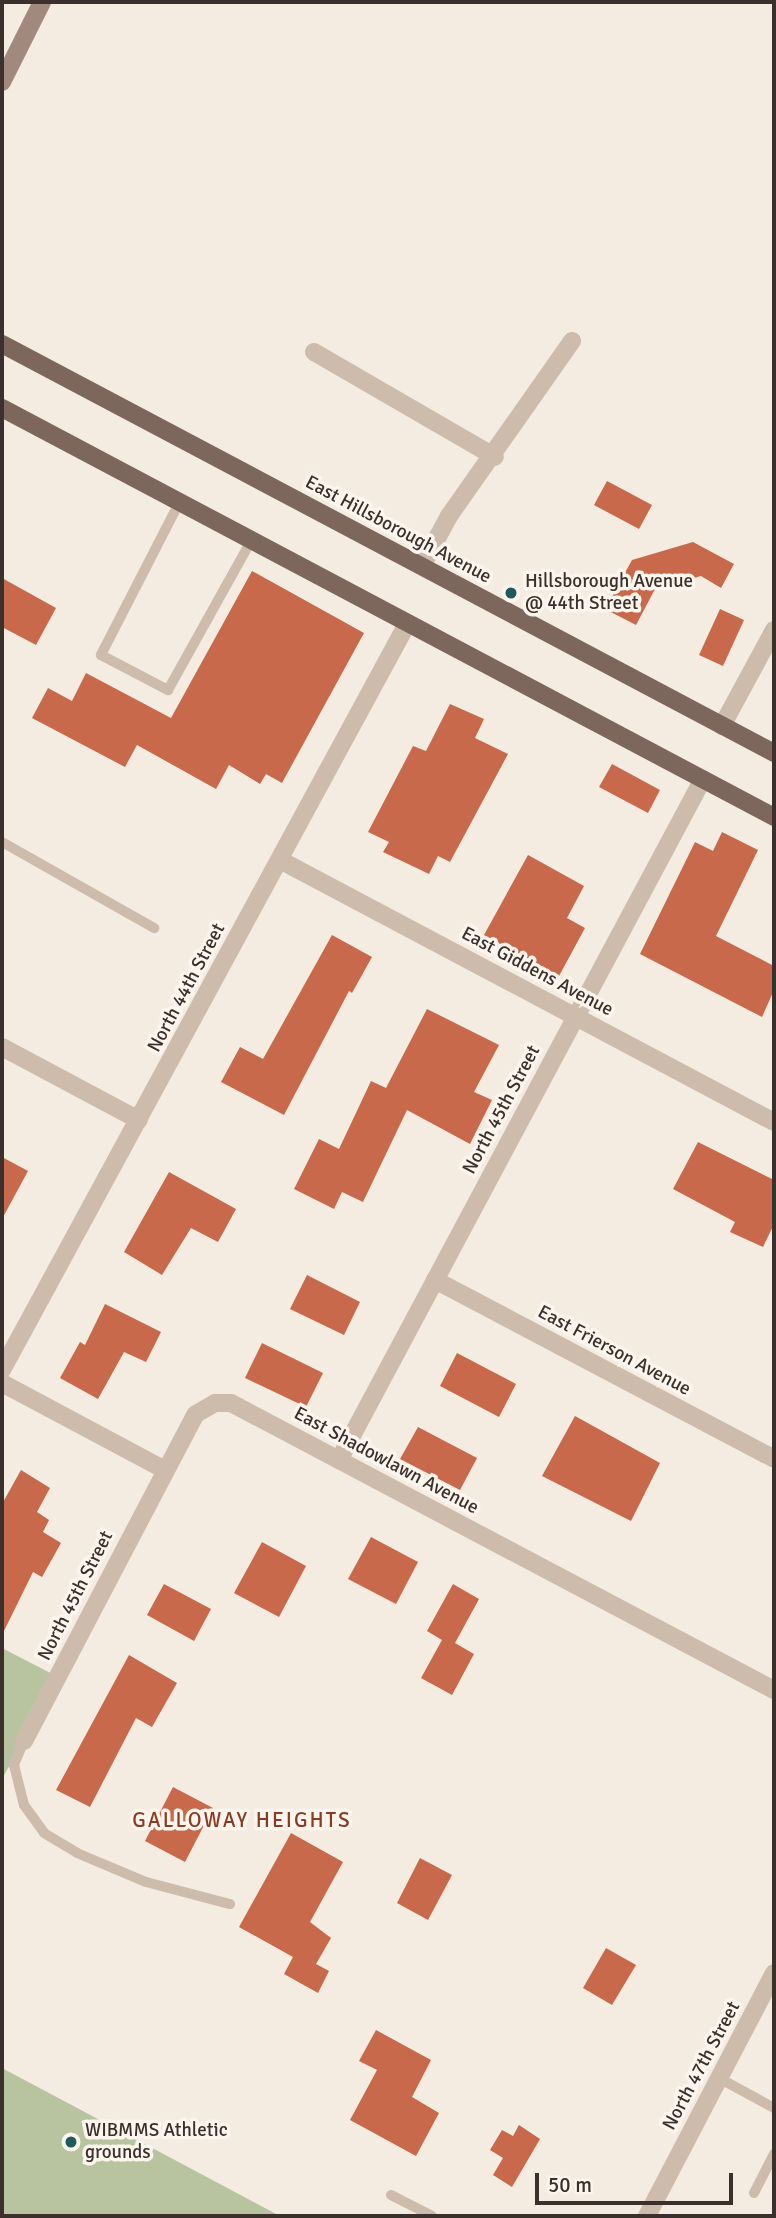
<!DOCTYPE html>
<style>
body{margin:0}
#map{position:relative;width:776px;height:2218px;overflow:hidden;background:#f4ebe1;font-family:Signika,sans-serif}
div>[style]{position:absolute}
.green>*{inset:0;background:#b8c4a0}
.building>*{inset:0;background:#c8694b}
.lane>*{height:10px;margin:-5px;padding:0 5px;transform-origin:5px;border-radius:5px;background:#cdbbac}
.street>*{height:18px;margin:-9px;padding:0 9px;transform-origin:9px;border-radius:9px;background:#cdbbac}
.secondary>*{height:18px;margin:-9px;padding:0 9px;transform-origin:9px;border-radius:9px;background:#a18a7d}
.primary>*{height:18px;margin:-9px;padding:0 9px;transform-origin:9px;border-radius:9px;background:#7d675c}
.dots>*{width:19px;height:19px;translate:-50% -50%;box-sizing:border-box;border:4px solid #fbf5ee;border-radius:50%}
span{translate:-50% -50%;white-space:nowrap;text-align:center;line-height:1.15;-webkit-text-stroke:7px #fbf5ee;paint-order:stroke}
.street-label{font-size:19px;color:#3b302b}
.poi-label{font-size:19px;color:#3b302b}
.left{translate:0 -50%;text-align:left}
.neighbourhood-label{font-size:21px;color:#8c3b22;letter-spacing:2px}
.frame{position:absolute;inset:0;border:4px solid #3b302b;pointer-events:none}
.scale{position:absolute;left:535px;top:2173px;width:198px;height:32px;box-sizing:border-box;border:4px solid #3b302b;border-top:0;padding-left:9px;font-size:21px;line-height:24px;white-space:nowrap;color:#3b302b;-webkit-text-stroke:5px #fbf5ee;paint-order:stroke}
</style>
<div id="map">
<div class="green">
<i style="clip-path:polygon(2px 1648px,58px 1677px,2px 1779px)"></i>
<i style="clip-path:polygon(2px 2068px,280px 2216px,2px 2216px)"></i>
</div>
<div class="building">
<i style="clip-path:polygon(607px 481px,652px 505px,639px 529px,594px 505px)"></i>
<i style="clip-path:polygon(693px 542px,734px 564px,721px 588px,701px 576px,655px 589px,636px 625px,605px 609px,632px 560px)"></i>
<i style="clip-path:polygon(252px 571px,364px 633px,282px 783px,266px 774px,260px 784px,229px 765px,216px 789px,137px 745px,125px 767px,32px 718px,48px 688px,72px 701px,86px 673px,171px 718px)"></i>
<i style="clip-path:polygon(2px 578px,56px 608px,36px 645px,2px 627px)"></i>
<i style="clip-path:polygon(720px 609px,744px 620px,723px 666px,699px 655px)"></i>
<i style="clip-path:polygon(450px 704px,484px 719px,475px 738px,508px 754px,450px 862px,438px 856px,429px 874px,383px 852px,389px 842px,368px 832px,413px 746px,426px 751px)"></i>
<i style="clip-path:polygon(612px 764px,660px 790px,648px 813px,599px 787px)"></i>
<i style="clip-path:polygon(722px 832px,758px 850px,716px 936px,774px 966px,774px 990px,762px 1017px,640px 954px,695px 842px,713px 851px)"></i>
<i style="clip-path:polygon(528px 855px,584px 886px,567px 918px,585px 928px,559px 976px,484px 935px)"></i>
<i style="clip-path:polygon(332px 935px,372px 957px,352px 993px,349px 991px,284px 1115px,221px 1082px,240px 1047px,263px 1059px)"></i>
<i style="clip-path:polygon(427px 1009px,499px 1045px,474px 1092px,492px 1100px,470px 1144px,407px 1110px,363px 1202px,342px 1192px,334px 1209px,294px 1189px,319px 1139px,339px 1149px,371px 1081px,386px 1088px)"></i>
<i style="clip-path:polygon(698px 1142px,774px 1180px,774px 1224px,763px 1247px,730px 1232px,735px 1222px,673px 1189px)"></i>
<i style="clip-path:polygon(2px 1157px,28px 1171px,2px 1219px)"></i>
<i style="clip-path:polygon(169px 1172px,236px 1209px,218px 1242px,191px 1228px,162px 1275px,124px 1252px)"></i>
<i style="clip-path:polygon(307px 1275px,360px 1302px,344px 1335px,290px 1309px)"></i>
<i style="clip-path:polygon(105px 1304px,161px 1332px,146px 1362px,124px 1352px,98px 1399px,60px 1378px,80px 1342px,85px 1345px)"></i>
<i style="clip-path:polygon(262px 1343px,323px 1373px,306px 1407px,245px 1378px)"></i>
<i style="clip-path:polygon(457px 1353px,516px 1384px,499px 1417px,440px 1386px)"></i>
<i style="clip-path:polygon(575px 1416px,660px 1463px,631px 1521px,542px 1476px)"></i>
<i style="clip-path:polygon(418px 1427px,477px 1458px,460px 1490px,400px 1459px)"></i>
<i style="clip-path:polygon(21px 1470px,50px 1488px,37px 1512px,49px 1520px,43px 1532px,61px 1543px,42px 1577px,33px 1572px,2px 1635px,2px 1504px)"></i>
<i style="clip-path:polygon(371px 1537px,418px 1562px,396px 1604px,348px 1579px)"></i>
<i style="clip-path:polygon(262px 1542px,306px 1566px,279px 1617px,234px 1593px)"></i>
<i style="clip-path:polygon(164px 1584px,211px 1609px,194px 1641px,147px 1615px)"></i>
<i style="clip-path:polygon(453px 1584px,479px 1599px,455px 1643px,474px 1654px,452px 1695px,421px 1678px,442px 1640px,427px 1631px)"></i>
<i style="clip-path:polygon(129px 1655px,177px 1683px,152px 1727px,136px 1718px,90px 1807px,56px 1790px)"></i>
<i style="clip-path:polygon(173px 1787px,213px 1808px,185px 1862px,145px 1841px)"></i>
<i style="clip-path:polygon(291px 1833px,343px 1862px,310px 1922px,331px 1938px,316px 1964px,329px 1971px,318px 1993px,284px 1974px,293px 1957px,239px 1927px)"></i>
<i style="clip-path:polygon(420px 1858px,452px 1875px,428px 1920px,397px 1903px)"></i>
<i style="clip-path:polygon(606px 1948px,636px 1965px,612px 2005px,583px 1988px)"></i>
<i style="clip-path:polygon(376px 2030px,431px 2060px,412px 2097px,439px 2113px,416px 2156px,350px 2120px,377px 2070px,359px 2061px)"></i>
<i style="clip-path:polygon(519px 2125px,540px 2139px,512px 2187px,493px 2175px,503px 2158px,490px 2150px,502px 2130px,513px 2136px)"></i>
</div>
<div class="lane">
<i style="left:179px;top:503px;width:171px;rotate:117.2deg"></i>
<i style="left:101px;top:655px;width:76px;rotate:27.6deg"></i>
<i style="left:168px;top:690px;width:171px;rotate:-60.9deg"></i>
<i style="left:2px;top:842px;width:175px;rotate:29.5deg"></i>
<i style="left:24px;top:1741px;width:26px;rotate:113deg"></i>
<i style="left:14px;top:1765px;width:41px;rotate:76deg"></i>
<i style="left:24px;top:1805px;width:34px;rotate:54deg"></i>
<i style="left:44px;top:1833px;width:39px;rotate:31deg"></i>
<i style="left:77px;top:1853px;width:75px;rotate:22.8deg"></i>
<i style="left:146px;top:1882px;width:87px;rotate:14.7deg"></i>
<i style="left:719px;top:2078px;width:63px;rotate:28.6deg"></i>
<i style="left:754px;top:2193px;width:44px;rotate:-62.9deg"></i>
<i style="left:391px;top:2195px;width:46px;rotate:27.1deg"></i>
</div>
<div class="street">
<i style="left:314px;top:352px;width:209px;rotate:30.1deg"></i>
<i style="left:422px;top:566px;width:57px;rotate:-61.6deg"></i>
<i style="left:449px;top:516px;width:214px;rotate:-54.9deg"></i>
<i style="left:722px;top:726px;width:109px;rotate:-61.6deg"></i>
<i style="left:280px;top:860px;width:559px;rotate:27.94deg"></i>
<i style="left:2px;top:1047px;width:155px;rotate:28.1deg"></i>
<i style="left:435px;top:1280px;width:383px;rotate:27.8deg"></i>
<i style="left:2px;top:1370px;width:849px;rotate:-61.5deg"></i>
<i style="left:2px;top:1383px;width:185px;rotate:28.1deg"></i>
<i style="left:339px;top:1460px;width:772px;rotate:-61.88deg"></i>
<i style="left:24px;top:1741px;width:369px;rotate:-62.3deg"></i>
<i style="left:196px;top:1414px;width:22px;rotate:-30deg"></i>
<i style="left:215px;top:1403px;width:16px"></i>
<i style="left:231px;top:1403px;width:614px;rotate:27.86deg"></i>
<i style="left:647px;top:2216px;width:274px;rotate:-62.4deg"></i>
</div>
<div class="secondary">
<i style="left:2px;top:82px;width:89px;rotate:-63.4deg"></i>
</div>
<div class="primary">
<i style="left:2px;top:344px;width:874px;rotate:27.91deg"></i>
<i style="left:2px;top:408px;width:874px;rotate:27.91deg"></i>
</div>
<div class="dots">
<i style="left:511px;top:593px;background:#1f5a5e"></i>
<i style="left:71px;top:2142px;background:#1f5a5e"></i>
</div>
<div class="street-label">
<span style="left:398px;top:530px;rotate:28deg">East Hillsborough Avenue</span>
<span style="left:537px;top:972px;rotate:28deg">East Giddens Avenue</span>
<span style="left:187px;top:988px;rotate:-62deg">North 44th Street</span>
<span style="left:502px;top:1110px;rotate:-62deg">North 45th Street</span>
<span style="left:614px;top:1351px;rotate:28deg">East Frierson Avenue</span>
<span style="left:386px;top:1461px;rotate:28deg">East Shadowlawn Avenue</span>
<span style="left:76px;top:1596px;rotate:-63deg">North 45th Street</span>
<span style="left:702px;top:2066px;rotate:-62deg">North 47th Street</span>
</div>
<div class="poi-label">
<span class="left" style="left:525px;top:593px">Hillsborough Avenue<br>@ 44th Street</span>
<span class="left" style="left:85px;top:2142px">WIBMMS Athletic<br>grounds</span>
</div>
<div class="neighbourhood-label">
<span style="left:242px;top:1820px">GALLOWAY HEIGHTS</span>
</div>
<div class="frame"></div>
<div class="scale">50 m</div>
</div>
